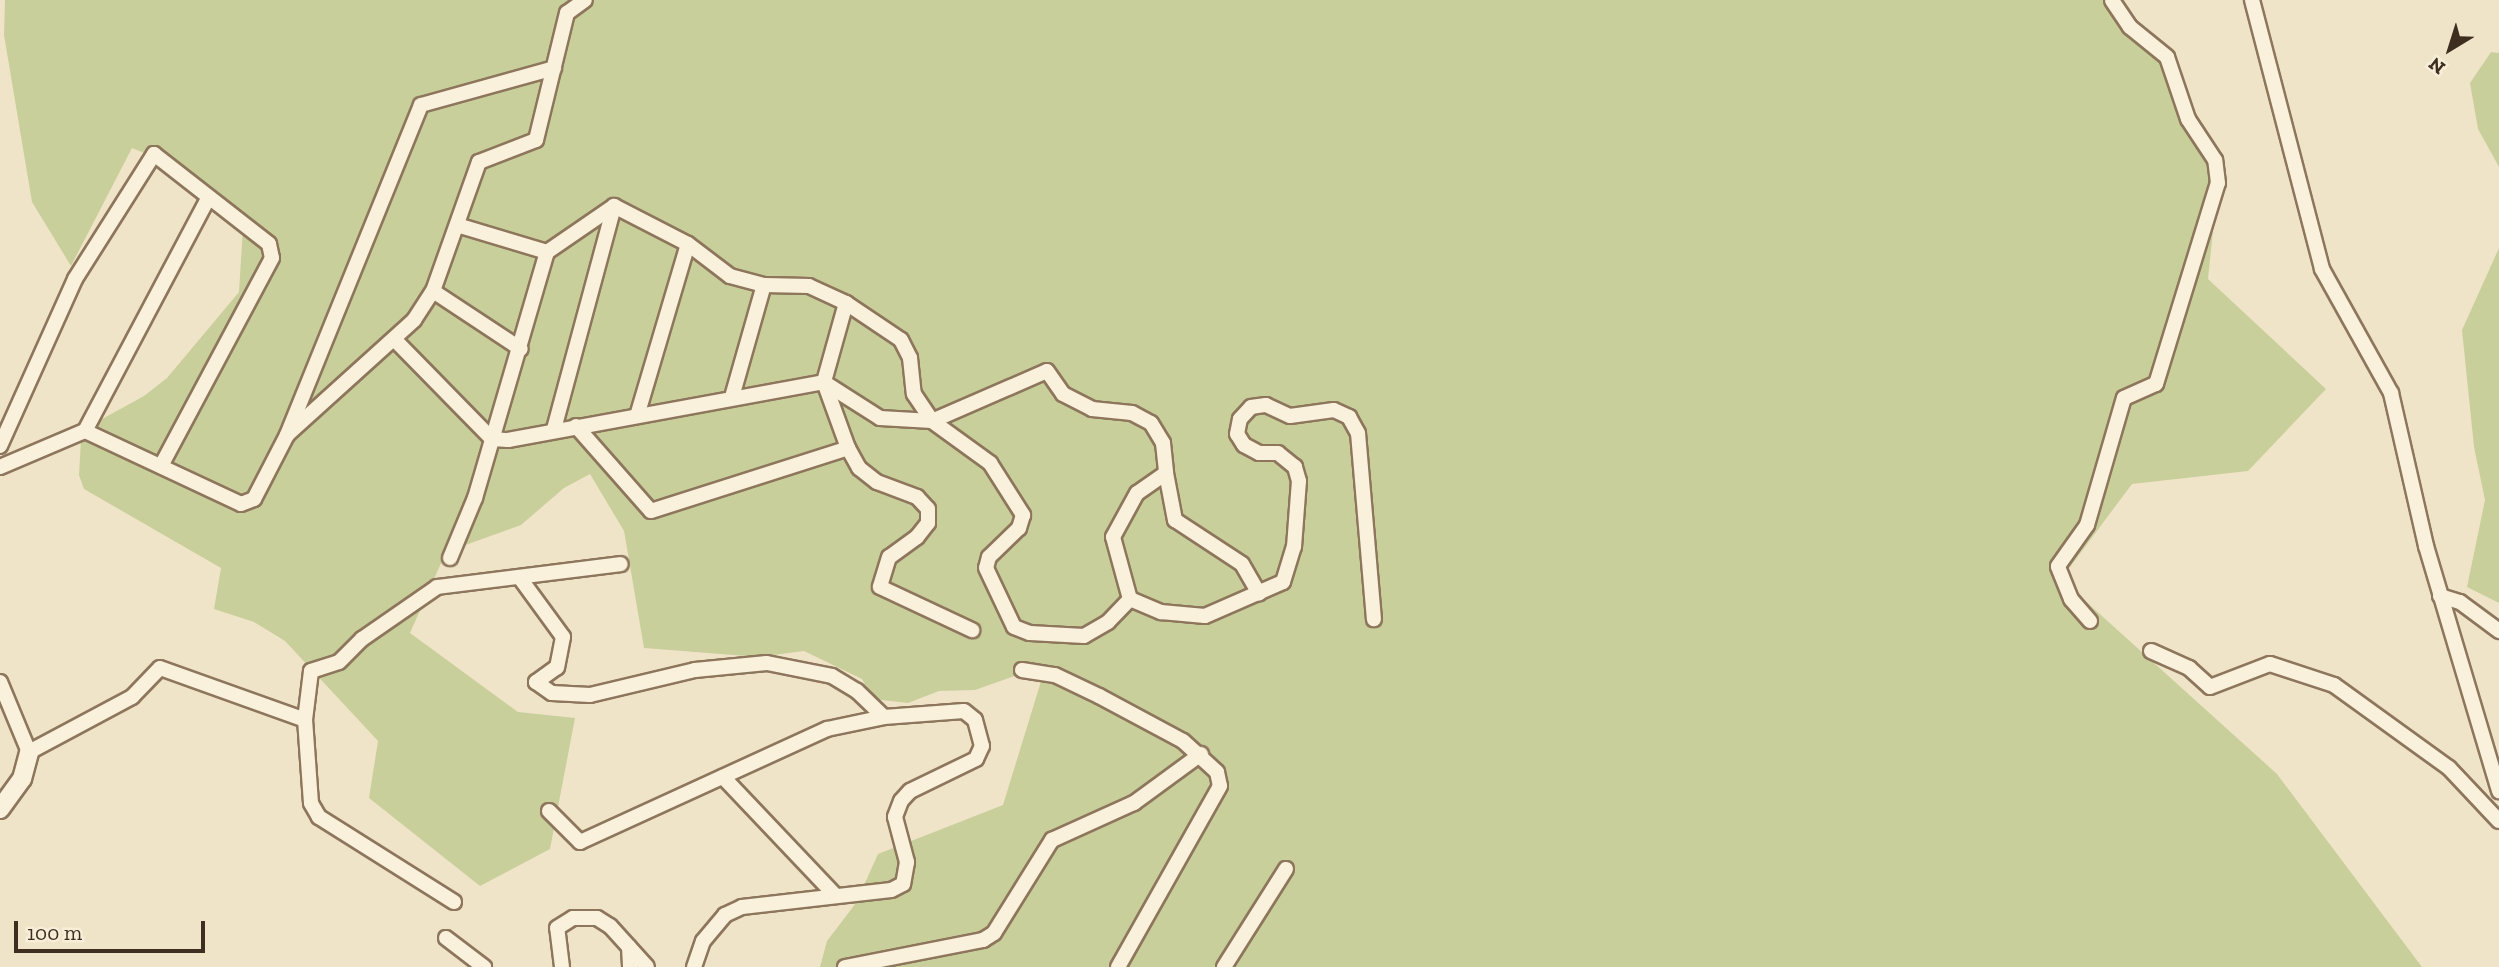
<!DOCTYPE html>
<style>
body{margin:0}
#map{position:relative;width:2499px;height:967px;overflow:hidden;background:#f0e4c8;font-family:"Zilla Slab",serif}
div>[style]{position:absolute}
.green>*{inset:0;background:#c9cf9b}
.roads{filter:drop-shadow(2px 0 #8d765c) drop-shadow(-2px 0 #8d765c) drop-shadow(0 2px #8d765c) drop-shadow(0 -2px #8d765c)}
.minor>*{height:14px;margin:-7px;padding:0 7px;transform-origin:7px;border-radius:7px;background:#faf1dc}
.tertiary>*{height:18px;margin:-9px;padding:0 9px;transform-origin:9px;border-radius:9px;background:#faf1dc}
span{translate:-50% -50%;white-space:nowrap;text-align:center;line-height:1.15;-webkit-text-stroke:5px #f7eed8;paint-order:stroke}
.north{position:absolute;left:2415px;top:14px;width:70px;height:70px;-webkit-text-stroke:5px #f7eed8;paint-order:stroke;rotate:218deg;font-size:19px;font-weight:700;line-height:28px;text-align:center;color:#3d2e20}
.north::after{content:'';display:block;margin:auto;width:24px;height:32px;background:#3d2e20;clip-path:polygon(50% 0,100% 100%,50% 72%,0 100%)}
.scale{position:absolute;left:14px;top:921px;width:191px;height:32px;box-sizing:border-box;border:4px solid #3d2e20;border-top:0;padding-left:9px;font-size:21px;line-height:24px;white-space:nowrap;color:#3d2e20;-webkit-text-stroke:5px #f7eed8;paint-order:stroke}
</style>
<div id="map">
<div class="green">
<i style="clip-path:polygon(5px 0,2119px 0,2174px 76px,2218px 183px,2208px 279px,2326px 389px,2248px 471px,2132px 484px,2061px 579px,2277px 774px,2422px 967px,820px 967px,827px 941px,856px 903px,878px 854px,1003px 805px,1046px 665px,975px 690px,939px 691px,908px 703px,873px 699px,862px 679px,804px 651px,759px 657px,644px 648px,624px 531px,590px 474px,564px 488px,521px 525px,446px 552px,410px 633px,518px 712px,575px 718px,550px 849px,480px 886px,369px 798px,378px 741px,285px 641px,254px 622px,214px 609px,221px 568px,84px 489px,79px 475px,81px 439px,93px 424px,144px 396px,167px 378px,239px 292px,243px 227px,161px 160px,132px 148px,71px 266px,32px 202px,4px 35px)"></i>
<i style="clip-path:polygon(2491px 52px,2499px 53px,2499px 167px,2478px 129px,2470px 83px)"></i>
<i style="clip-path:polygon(2499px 248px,2499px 603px,2467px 587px,2485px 500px,2474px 447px,2462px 330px)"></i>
</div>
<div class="roads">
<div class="minor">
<i style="left:2252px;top:0;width:278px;rotate:75.4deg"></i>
<i style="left:2322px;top:269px;width:142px;rotate:60.9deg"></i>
<i style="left:2391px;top:393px;width:157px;rotate:77.1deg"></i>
<i style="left:2426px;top:546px;width:256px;rotate:73.4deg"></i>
<i style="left:614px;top:206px;width:83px;rotate:27.2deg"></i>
<i style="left:688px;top:244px;width:53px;rotate:37.3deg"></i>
<i style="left:730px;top:276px;width:35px;rotate:15deg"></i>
<i style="left:764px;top:285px;width:45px;rotate:1.3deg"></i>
<i style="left:809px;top:286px;width:41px;rotate:24.7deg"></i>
<i style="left:846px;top:303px;width:82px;rotate:105.6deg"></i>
<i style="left:824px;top:382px;width:70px;rotate:70deg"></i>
<i style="left:848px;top:448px;width:23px;rotate:61deg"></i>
<i style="left:859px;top:468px;width:23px;rotate:38deg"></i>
<i style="left:877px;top:482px;width:43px;rotate:20.6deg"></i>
<i style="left:917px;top:497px;width:16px;rotate:47deg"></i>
<i style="left:928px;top:509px;width:14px;rotate:90deg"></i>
<i style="left:928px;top:523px;width:18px;rotate:128deg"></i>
<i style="left:917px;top:537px;width:34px;rotate:144deg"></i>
<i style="left:889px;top:557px;width:31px;rotate:107deg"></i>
<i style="left:880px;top:587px;width:102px;rotate:25.1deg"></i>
<i style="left:457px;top:225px;width:94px;rotate:16.7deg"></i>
<i style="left:433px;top:291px;width:105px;rotate:33.4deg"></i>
<i style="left:846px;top:303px;width:66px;rotate:33.9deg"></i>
<i style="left:901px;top:340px;width:20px;rotate:63deg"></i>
<i style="left:910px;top:358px;width:36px;rotate:84deg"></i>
<i style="left:914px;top:394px;width:32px;rotate:56deg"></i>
<i style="left:932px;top:421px;width:72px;rotate:35.9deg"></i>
<i style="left:990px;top:463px;width:62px;rotate:57.6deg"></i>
<i style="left:1023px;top:515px;width:14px;rotate:107deg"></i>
<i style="left:1019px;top:528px;width:42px;rotate:136deg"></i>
<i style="left:989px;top:557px;width:11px;rotate:105deg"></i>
<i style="left:986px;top:568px;width:65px;rotate:64.6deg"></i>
<i style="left:1014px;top:627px;width:17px;rotate:21deg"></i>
<i style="left:1030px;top:633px;width:54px;rotate:3.2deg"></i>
<i style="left:1084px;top:636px;width:28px;rotate:-30deg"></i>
<i style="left:1108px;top:622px;width:32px;rotate:-46deg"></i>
<i style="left:396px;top:341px;width:137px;rotate:45.6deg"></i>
<i style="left:492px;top:439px;width:16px;rotate:4deg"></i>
<i style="left:508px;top:440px;width:321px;rotate:-10.4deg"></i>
<i style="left:825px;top:383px;width:65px;rotate:32.5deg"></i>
<i style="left:880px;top:418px;width:52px;rotate:3.3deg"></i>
<i style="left:932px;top:421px;width:125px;rotate:-23.5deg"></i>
<i style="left:1047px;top:371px;width:28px;rotate:55deg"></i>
<i style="left:1063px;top:394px;width:33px;rotate:27deg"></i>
<i style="left:1092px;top:409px;width:40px;rotate:5.7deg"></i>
<i style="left:1132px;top:413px;width:21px;rotate:28deg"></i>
<i style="left:1151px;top:423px;width:23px;rotate:59deg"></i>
<i style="left:1163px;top:443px;width:30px;rotate:84deg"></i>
<i style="left:1166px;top:473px;width:35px;rotate:145deg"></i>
<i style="left:1137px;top:493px;width:50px;rotate:118.6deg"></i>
<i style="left:1113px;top:537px;width:64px;rotate:74.7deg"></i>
<i style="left:732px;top:397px;width:116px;rotate:-74.1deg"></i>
<i style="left:637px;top:416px;width:179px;rotate:-73.5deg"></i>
<i style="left:576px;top:426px;width:113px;rotate:48.6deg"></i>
<i style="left:651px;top:511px;width:207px;rotate:-17.7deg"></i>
<i style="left:554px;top:429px;width:231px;rotate:-74.9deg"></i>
<i style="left:85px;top:431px;width:263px;rotate:-62.1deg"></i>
<i style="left:288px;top:434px;width:170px;rotate:-42.1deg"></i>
<i style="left:414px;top:320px;width:35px;rotate:-57deg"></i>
<i style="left:433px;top:291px;width:137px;rotate:-70.4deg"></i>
<i style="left:479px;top:162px;width:61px;rotate:-21.1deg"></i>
<i style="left:536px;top:140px;width:131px;rotate:-76.3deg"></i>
<i style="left:567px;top:13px;width:22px;rotate:-36deg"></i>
<i style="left:0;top:446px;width:183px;rotate:-65.8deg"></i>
<i style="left:75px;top:279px;width:148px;rotate:-57.7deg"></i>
<i style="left:154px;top:154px;width:146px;rotate:38deg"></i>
<i style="left:269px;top:244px;width:14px;rotate:78deg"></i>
<i style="left:272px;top:258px;width:236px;rotate:118.1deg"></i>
<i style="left:0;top:467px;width:92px;rotate:-23deg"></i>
<i style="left:85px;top:431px;width:172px;rotate:25.1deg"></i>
<i style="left:241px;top:504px;width:14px;rotate:-21deg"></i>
<i style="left:254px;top:499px;width:72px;rotate:-62.7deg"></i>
<i style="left:287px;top:435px;width:356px;rotate:-67.9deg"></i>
<i style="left:421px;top:105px;width:138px;rotate:-15.5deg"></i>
<i style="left:1166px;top:473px;width:48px;rotate:79.2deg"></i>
<i style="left:1175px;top:520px;width:80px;rotate:33.3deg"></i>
<i style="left:1242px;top:564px;width:34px;rotate:60deg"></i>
<i style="left:450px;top:558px;width:65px;rotate:-67.4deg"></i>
<i style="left:475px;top:498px;width:256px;rotate:-73.7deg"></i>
<i style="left:547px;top:252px;width:81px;rotate:-34.5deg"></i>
<i style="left:520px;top:578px;width:73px;rotate:53.9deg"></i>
<i style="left:563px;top:637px;width:31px;rotate:101deg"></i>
<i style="left:557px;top:667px;width:26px;rotate:144deg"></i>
<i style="left:536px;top:682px;width:19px;rotate:35deg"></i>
<i style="left:552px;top:693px;width:38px;rotate:3deg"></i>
<i style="left:590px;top:695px;width:108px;rotate:-13.4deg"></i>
<i style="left:695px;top:670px;width:72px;rotate:-5.6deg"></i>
<i style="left:767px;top:663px;width:66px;rotate:11.3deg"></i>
<i style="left:832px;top:676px;width:29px;rotate:31deg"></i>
<i style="left:857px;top:691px;width:37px;rotate:44deg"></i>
<i style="left:2440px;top:596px;width:21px;rotate:17deg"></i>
<i style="left:2460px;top:602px;width:49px;rotate:36.6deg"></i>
<i style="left:1130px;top:599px;width:34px;rotate:23deg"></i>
<i style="left:1161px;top:612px;width:44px;rotate:5.2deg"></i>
<i style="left:1205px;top:616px;width:85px;rotate:-23.6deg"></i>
<i style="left:1283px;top:582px;width:37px;rotate:-73deg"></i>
<i style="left:1294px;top:547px;width:66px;rotate:-85.7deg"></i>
<i style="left:1299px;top:481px;width:15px;rotate:-106deg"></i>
<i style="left:1295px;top:467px;width:22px;rotate:-141deg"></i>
<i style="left:1278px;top:453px;width:19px;rotate:180deg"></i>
<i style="left:1259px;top:453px;width:17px;rotate:-152deg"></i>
<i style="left:1244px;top:445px;width:13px;rotate:-122deg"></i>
<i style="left:1237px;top:434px;width:15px;rotate:-79deg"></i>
<i style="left:1240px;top:419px;width:16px;rotate:-47deg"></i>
<i style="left:1251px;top:407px;width:15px;rotate:-8deg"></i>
<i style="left:1266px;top:405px;width:26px;rotate:25deg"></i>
<i style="left:1290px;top:416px;width:44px;rotate:-7.8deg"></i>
<i style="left:1334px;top:410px;width:17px;rotate:25deg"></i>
<i style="left:1349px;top:417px;width:18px;rotate:61deg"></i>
<i style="left:1358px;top:433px;width:187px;rotate:85.1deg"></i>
<i style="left:2090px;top:621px;width:29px;rotate:-131deg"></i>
<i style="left:2071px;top:599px;width:35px;rotate:-112deg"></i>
<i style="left:2058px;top:566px;width:50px;rotate:-54.7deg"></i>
<i style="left:2087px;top:525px;width:132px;rotate:-73.8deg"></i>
<i style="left:2124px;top:398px;width:35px;rotate:-24deg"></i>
<i style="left:2156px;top:384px;width:210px;rotate:-72.9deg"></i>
<i style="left:2218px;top:183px;width:23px;rotate:-97deg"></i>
<i style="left:2215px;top:160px;width:49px;rotate:-123.4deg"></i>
<i style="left:2188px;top:119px;width:65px;rotate:-108.7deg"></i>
<i style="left:2167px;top:57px;width:48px;rotate:-141deg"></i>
<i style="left:2130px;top:27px;width:32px;rotate:-124deg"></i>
<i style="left:2151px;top:651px;width:42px;rotate:24.1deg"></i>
<i style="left:2189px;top:668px;width:28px;rotate:42deg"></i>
<i style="left:2210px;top:687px;width:64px;rotate:-21deg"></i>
<i style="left:2270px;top:664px;width:67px;rotate:18.2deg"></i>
<i style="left:2334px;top:685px;width:142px;rotate:35.8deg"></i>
<i style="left:2449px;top:768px;width:73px;rotate:46.7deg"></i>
<i style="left:1022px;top:670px;width:33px;rotate:9deg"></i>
<i style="left:1055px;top:675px;width:49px;rotate:25.5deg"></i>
<i style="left:1099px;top:696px;width:95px;rotate:28.2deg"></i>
<i style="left:1183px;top:741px;width:46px;rotate:42.4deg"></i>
<i style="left:1217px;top:772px;width:14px;rotate:78deg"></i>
<i style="left:1220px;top:786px;width:208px;rotate:119.4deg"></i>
<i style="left:0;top:682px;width:76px;rotate:67.5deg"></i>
<i style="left:29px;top:752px;width:117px;rotate:-28.1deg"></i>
<i style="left:132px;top:697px;width:40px;rotate:-46deg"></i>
<i style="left:160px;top:668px;width:154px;rotate:19.7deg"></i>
<i style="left:723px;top:777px;width:163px;rotate:46.5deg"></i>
<i style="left:549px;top:811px;width:44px;rotate:45deg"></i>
<i style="left:580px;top:842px;width:272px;rotate:-24.6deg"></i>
<i style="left:827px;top:729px;width:58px;rotate:-11.9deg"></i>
<i style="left:884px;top:717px;width:80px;rotate:-4.3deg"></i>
<i style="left:964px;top:711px;width:14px;rotate:39deg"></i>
<i style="left:975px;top:720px;width:27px;rotate:75deg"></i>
<i style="left:982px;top:746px;width:14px;rotate:115deg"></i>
<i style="left:976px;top:759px;width:73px;rotate:154.1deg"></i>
<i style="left:910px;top:791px;width:13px;rotate:132deg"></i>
<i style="left:901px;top:801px;width:17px;rotate:111deg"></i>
<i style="left:895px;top:817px;width:47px;rotate:75.1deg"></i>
<i style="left:907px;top:862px;width:22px;rotate:100deg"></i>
<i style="left:903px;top:884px;width:13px;rotate:153deg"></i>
<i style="left:891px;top:890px;width:150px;rotate:173.5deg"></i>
<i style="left:742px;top:907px;width:19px;rotate:155deg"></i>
<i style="left:725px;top:915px;width:34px;rotate:130deg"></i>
<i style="left:703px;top:941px;width:28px;rotate:109deg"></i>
<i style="left:454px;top:902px;width:160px;rotate:-147.8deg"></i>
<i style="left:319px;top:817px;width:16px;rotate:-120deg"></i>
<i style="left:311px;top:803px;width:83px;rotate:-94.1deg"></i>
<i style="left:305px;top:720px;width:49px;rotate:-83deg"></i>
<i style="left:311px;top:671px;width:29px;rotate:-18deg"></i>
<i style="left:339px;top:662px;width:33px;rotate:-45deg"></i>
<i style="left:362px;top:639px;width:91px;rotate:-34.7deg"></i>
<i style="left:437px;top:587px;width:185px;rotate:-7.1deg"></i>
<i style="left:446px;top:938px;width:48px;rotate:37.3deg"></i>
<i style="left:629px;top:947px;width:20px;rotate:87deg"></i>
<i style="left:562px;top:967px;width:39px;rotate:-97deg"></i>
<i style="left:557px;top:928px;width:19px;rotate:-32deg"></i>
<i style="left:573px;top:918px;width:24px"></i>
<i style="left:597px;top:918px;width:15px;rotate:32deg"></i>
<i style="left:610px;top:926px;width:55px;rotate:47.9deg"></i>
<i style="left:845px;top:967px;width:141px;rotate:-11.1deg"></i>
<i style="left:983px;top:940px;width:13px;rotate:-32deg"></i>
<i style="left:994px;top:933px;width:110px;rotate:-58.1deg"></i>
<i style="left:1052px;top:840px;width:90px;rotate:-24.3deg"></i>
<i style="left:1134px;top:803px;width:83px;rotate:-36.2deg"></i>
<i style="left:1224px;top:967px;width:116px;rotate:-57.7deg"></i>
</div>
<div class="tertiary">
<i style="left:0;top:809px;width:37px;rotate:-54deg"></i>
<i style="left:22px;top:779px;width:28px;rotate:-75deg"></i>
</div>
</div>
<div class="north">N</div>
<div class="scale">100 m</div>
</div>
